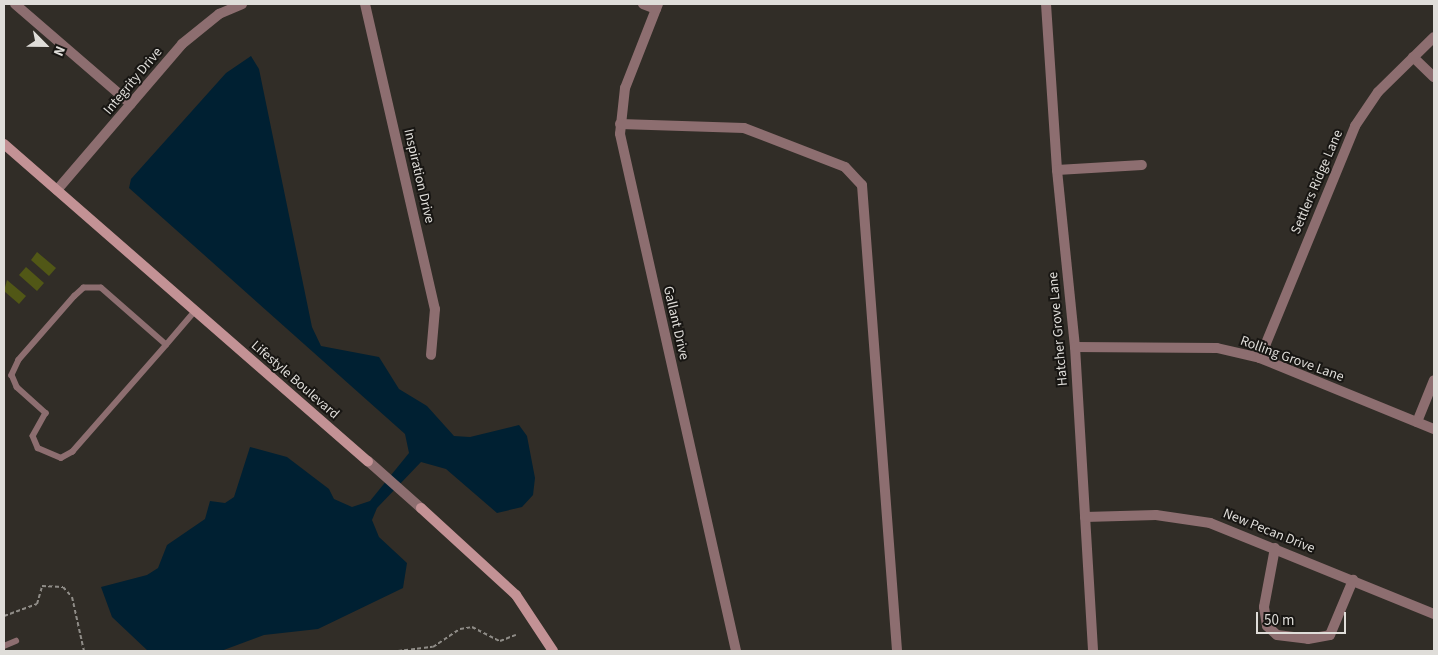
<!DOCTYPE html>
<style>
body{margin:0}
#map{position:relative;width:1438px;height:655px;overflow:hidden;background:#312d27;font-family:"Source Sans 3",sans-serif}
div>[style]{position:absolute}
.green>*{inset:0;background:#515716}
.water>*{inset:0;background:#002032}
.path>*{height:2px;margin-top:-1px;transform-origin:0;background:repeating-linear-gradient(90deg,#8f8c87 0 4px,transparent 0 6.5px)}
.lane>*{height:5.5px;margin:-2.75px;padding:0 2.75px;transform-origin:2.75px;border-radius:2.75px;background:#8d6e70}
.street>*{height:10px;margin:-5px;padding:0 5px;transform-origin:5px;border-radius:5px;background:#8d6e70}
.secondary>*{height:10px;margin:-5px;padding:0 5px;transform-origin:5px;border-radius:5px;background:#c39295}
span{translate:-50% -50%;white-space:nowrap;text-align:center;line-height:1.15;-webkit-text-stroke:4px #181613;paint-order:stroke}
.street-label{font-size:14px;color:#dfddd9}
.frame{position:absolute;inset:0;border:5px solid #dfddd9;pointer-events:none}
.north{position:absolute;left:20px;top:20px;width:50px;height:50px;-webkit-text-stroke:4px #181613;paint-order:stroke;rotate:113deg;font-size:14px;font-weight:700;line-height:20px;text-align:center;color:#dfddd9}
.north::after{content:'';display:block;margin:auto;width:18px;height:22px;background:#dfddd9;clip-path:polygon(50% 0,100% 100%,50% 72%,0 100%)}
.scale{position:absolute;left:1256px;top:612px;width:90px;height:22px;box-sizing:border-box;border:2px solid #dfddd9;border-top:0;padding-left:6px;font-size:15px;line-height:18px;white-space:nowrap;color:#dfddd9;-webkit-text-stroke:4px #181613;paint-order:stroke}
</style>
<div id="map">
<div class="green">
<i style="clip-path:polygon(37px 252px,56px 268px,49px 276px,31px 260px)"></i>
<i style="clip-path:polygon(26px 267px,44px 283px,37px 291px,19px 275px)"></i>
<i style="clip-path:polygon(7px 280px,26px 296px,19px 304px,4px 291px)"></i>
</div>
<div class="water">
<i style="clip-path:polygon(251px 56px,259px 69px,312px 327px,321px 346px,379px 357px,399px 389px,427px 406px,454px 436px,470px 437px,519px 425px,527px 436px,535px 478px,533px 495px,522px 507px,497px 513px,446px 469px,421px 462px,377px 508px,372px 520px,379px 537px,407px 563px,403px 588px,318px 629px,264px 635px,221px 651px,148px 651px,112px 617px,101px 587px,147px 575px,158px 568px,167px 545px,205px 519px,210px 501px,225px 503px,234px 497px,250px 447px,287px 457px,329px 489px,334px 499px,352px 507px,370px 501px,409px 453px,405px 434px,129px 188px,131px 179px,226px 73px)"></i>
</div>
<div class="path">
<i style="left:4px;top:616px;width:35px;rotate:-20deg"></i>
<i style="left:37px;top:604px;width:19px;rotate:-74deg"></i>
<i style="left:42px;top:586px;width:21px;rotate:3deg"></i>
<i style="left:63px;top:587px;width:13px;rotate:48deg"></i>
<i style="left:72px;top:597px;width:55px;rotate:77.5deg"></i>
<i style="left:398px;top:651px;width:35px;rotate:-7deg"></i>
<i style="left:433px;top:647px;width:32px;rotate:-34deg"></i>
<i style="left:460px;top:629px;width:12px;rotate:-9deg"></i>
<i style="left:472px;top:627px;width:31px;rotate:27deg"></i>
<i style="left:500px;top:641px;width:17px;rotate:-21deg"></i>
</div>
<div class="lane">
<i style="left:166px;top:345px;width:86px;rotate:-138.8deg"></i>
<i style="left:101px;top:288px;width:17px;rotate:180deg"></i>
<i style="left:84px;top:288px;width:12px;rotate:138deg"></i>
<i style="left:75px;top:296px;width:85px;rotate:131.2deg"></i>
<i style="left:19px;top:360px;width:17px;rotate:115deg"></i>
<i style="left:12px;top:375px;width:13px;rotate:67deg"></i>
<i style="left:17px;top:387px;width:39px;rotate:42deg"></i>
<i style="left:46px;top:413px;width:26px;rotate:119deg"></i>
<i style="left:33px;top:436px;width:13px;rotate:67deg"></i>
<i style="left:38px;top:448px;width:25px;rotate:23deg"></i>
<i style="left:61px;top:458px;width:13px;rotate:-29deg"></i>
<i style="left:72px;top:452px;width:142px;rotate:-48.7deg"></i>
<i style="left:166px;top:345px;width:45px;rotate:-49.5deg"></i>
<i style="left:4px;top:646px;width:13px;rotate:-23deg"></i>
</div>
<div class="street">
<i style="left:15px;top:4px;width:153px;rotate:40.8deg"></i>
<i style="left:365px;top:4px;width:313px;rotate:77.1deg"></i>
<i style="left:435px;top:309px;width:46px;rotate:95deg"></i>
<i style="left:643px;top:4px;width:14px;rotate:21deg"></i>
<i style="left:658px;top:4px;width:90px;rotate:111.4deg"></i>
<i style="left:625px;top:88px;width:46px;rotate:96.2deg"></i>
<i style="left:620px;top:134px;width:530px;rotate:77.35deg"></i>
<i style="left:1046px;top:4px;width:166px;rotate:86.2deg"></i>
<i style="left:1057px;top:170px;width:178px;rotate:84.2deg"></i>
<i style="left:1075px;top:347px;width:305px;rotate:86.6deg"></i>
<i style="left:1413px;top:57px;width:29px;rotate:44deg"></i>
<i style="left:620px;top:124px;width:124px;rotate:1.8deg"></i>
<i style="left:744px;top:128px;width:108px;rotate:21.1deg"></i>
<i style="left:845px;top:167px;width:25px;rotate:47deg"></i>
<i style="left:862px;top:185px;width:467px;rotate:85.7deg"></i>
<i style="left:1057px;top:170px;width:85px;rotate:-3.4deg"></i>
<i style="left:57px;top:190px;width:192px;rotate:-49.4deg"></i>
<i style="left:182px;top:44px;width:48px;rotate:-39deg"></i>
<i style="left:219px;top:14px;width:25px;rotate:-23deg"></i>
<i style="left:1075px;top:347px;width:142px;rotate:0.4deg"></i>
<i style="left:1217px;top:348px;width:44px;rotate:13.1deg"></i>
<i style="left:1260px;top:358px;width:188px;rotate:22.2deg"></i>
<i style="left:1260px;top:358px;width:251px;rotate:-67.7deg"></i>
<i style="left:1355px;top:126px;width:41px;rotate:-55.9deg"></i>
<i style="left:1378px;top:92px;width:78px;rotate:-44.5deg"></i>
<i style="left:1417px;top:422px;width:45px;rotate:-68deg"></i>
<i style="left:368px;top:461px;width:71px;rotate:41.6deg"></i>
<i style="left:1085px;top:517px;width:71px;rotate:-1.6deg"></i>
<i style="left:1156px;top:515px;width:55px;rotate:8.4deg"></i>
<i style="left:1210px;top:523px;width:242px;rotate:22.1deg"></i>
<i style="left:1275px;top:548px;width:60px;rotate:100.6deg"></i>
<i style="left:1264px;top:607px;width:19px;rotate:81deg"></i>
<i style="left:1267px;top:626px;width:13px;rotate:42deg"></i>
<i style="left:1277px;top:635px;width:31px;rotate:7deg"></i>
<i style="left:1308px;top:639px;width:22px;rotate:-10deg"></i>
<i style="left:1330px;top:635px;width:60px;rotate:-67.3deg"></i>
</div>
<div class="secondary">
<i style="left:4px;top:144px;width:483px;rotate:41.1deg"></i>
<i style="left:421px;top:508px;width:129px;rotate:42.5deg"></i>
<i style="left:516px;top:595px;width:67px;rotate:56.5deg"></i>
</div>
<div class="street-label">
<span style="left:133px;top:81px;rotate:-50deg">Integrity Drive</span>
<span style="left:419px;top:176px;rotate:77deg">Inspiration Drive</span>
<span style="left:1317px;top:182px;rotate:-67deg">Settlers Ridge Lane</span>
<span style="left:676px;top:323px;rotate:77deg">Gallant Drive</span>
<span style="left:1058px;top:329px;rotate:-95deg">Hatcher Grove Lane</span>
<span style="left:1292px;top:359px;rotate:20deg">Rolling Grove Lane</span>
<span style="left:295px;top:380px;rotate:41deg">Lifestyle Boulevard</span>
<span style="left:1269px;top:531px;rotate:22deg">New Pecan Drive</span>
</div>
<div class="frame"></div>
<div class="north">N</div>
<div class="scale">50 m</div>
</div>
